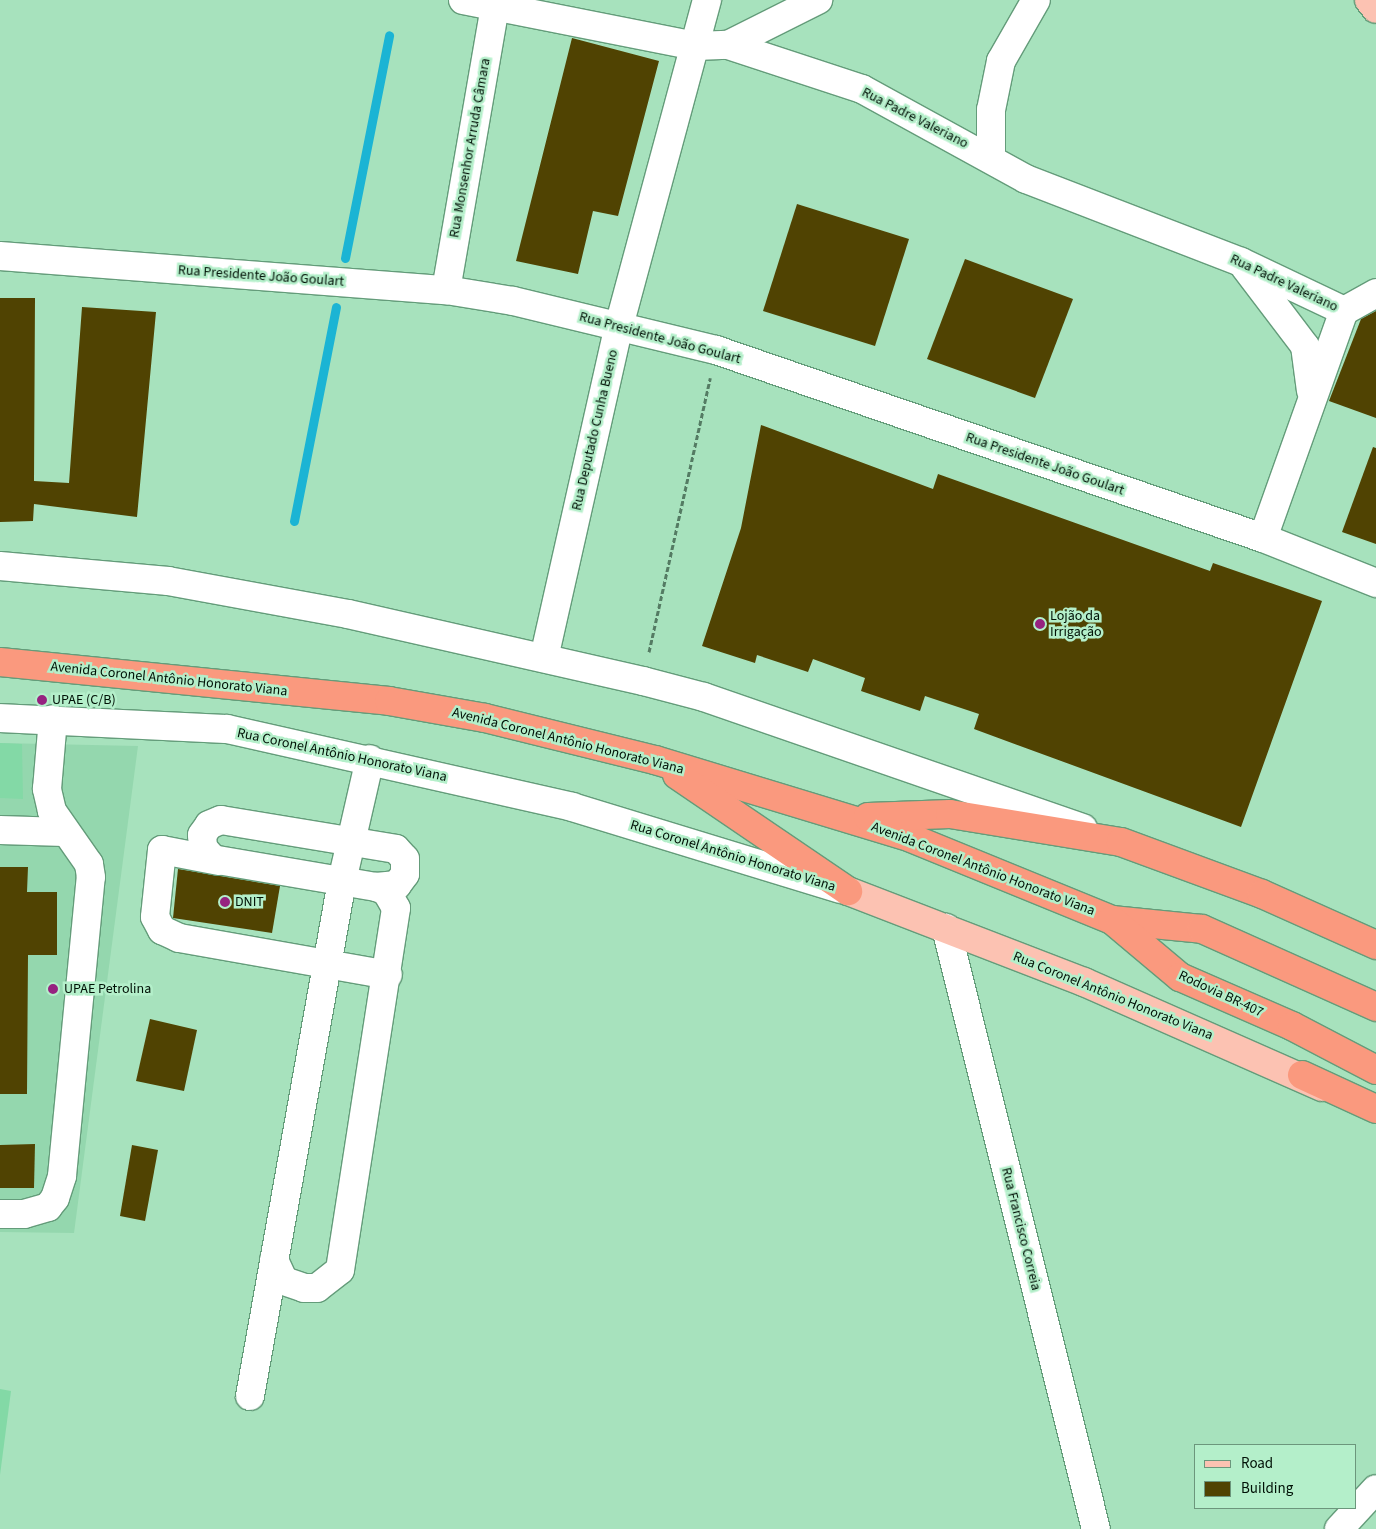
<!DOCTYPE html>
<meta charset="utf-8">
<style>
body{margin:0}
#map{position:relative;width:1376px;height:1529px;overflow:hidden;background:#a7e2bd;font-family:"Source Sans 3",sans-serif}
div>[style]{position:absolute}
.built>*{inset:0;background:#94d7ae}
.green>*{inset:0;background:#83d9a6}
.stream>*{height:9px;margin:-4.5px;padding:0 4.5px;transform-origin:4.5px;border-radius:4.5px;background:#1bb4d4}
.building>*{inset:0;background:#504302}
.path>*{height:3px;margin-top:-1.5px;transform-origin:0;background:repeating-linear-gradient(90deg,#547b63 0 5px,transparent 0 7.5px)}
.roads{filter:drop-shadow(1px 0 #649c7a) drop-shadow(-1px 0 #649c7a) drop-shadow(0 1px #649c7a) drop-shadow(0 -1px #649c7a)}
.minor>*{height:28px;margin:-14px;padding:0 14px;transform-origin:14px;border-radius:14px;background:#fff}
.major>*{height:28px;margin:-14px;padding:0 14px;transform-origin:14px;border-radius:14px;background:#fcc2b2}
.highway>*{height:28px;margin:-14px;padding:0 14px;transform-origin:14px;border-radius:14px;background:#fa997e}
.dots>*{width:14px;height:14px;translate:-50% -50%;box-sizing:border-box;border:2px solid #b4efca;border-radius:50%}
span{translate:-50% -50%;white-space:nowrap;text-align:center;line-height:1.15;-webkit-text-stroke:5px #b4efca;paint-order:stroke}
.street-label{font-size:14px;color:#001106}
.poi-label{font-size:14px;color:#001106}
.left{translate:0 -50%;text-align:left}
.legend{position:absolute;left:1194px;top:1444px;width:162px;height:65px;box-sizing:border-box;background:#b4efca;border:1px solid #6c967c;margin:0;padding:6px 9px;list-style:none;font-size:15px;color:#001106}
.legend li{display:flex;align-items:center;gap:10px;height:25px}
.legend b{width:25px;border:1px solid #6c967c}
</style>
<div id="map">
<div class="built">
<i style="clip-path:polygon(0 743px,138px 746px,74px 1233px,0 1232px)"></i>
</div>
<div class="green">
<i style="clip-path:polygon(0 743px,22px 744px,23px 799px,0 798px)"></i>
<i style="clip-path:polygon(0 1389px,11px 1391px,0 1475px)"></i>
</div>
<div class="stream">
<i style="left:345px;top:258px;width:227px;rotate:-78.8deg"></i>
<i style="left:294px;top:521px;width:218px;rotate:-78.9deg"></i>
</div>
<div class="building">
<i style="clip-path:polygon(572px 38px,659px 61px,618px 216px,593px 211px,578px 274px,516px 261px)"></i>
<i style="clip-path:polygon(797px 204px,909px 239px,875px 346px,763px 311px)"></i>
<i style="clip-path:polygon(965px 259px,1073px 299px,1035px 398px,927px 359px)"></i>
<i style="clip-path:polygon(0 298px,35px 298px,34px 481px,69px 483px,82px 307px,156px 312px,137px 517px,34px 504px,33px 521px,0 522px)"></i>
<i style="clip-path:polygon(1376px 311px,1376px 418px,1329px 401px,1361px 319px)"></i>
<i style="clip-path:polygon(761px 425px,933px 489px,938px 474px,1210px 571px,1213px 563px,1322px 601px,1241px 827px,974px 729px,979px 714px,925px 696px,920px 711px,861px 691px,865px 678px,813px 659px,808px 672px,757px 655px,755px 663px,702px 646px,741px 528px)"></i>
<i style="clip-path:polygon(1373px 447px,1376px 448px,1376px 544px,1342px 532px)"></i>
<i style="clip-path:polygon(0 867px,28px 867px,27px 892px,57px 892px,57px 955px,28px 955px,27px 1094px,0 1094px)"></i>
<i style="clip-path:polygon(178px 869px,280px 886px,272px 933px,173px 918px)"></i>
<i style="clip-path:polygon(150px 1019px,197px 1030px,184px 1091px,136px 1081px)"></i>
<i style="clip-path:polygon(35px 1144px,34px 1188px,0 1188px,0 1145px)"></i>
<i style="clip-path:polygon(132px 1145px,158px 1150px,145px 1221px,120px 1216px)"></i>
</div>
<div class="path">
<i style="left:649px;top:652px;width:281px;rotate:-77.4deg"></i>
</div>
<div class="roads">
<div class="minor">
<i style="left:463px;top:0;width:237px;rotate:11.2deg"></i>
<i style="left:695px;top:46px;width:33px;rotate:-2deg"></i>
<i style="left:728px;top:45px;width:141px;rotate:18.2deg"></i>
<i style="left:862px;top:89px;width:187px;rotate:28.8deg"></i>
<i style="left:1026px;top:179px;width:230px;rotate:21.1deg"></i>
<i style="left:1241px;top:262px;width:114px;rotate:25.4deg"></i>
<i style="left:728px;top:45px;width:101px;rotate:-26.6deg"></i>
<i style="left:991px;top:159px;width:49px;rotate:-90deg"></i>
<i style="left:991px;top:110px;width:50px;rotate:-78.5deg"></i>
<i style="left:1001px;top:61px;width:70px;rotate:-60.2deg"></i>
<i style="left:0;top:256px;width:447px;rotate:4.4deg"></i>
<i style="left:446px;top:290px;width:68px;rotate:9.3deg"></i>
<i style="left:513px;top:301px;width:209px;rotate:13.6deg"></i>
<i style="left:716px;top:350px;width:578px;rotate:18.97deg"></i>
<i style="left:1263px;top:538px;width:122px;rotate:21.7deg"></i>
<i style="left:1245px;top:267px;width:99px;rotate:52.8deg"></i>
<i style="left:1305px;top:346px;width:45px;rotate:82.4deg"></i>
<i style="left:446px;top:290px;width:288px;rotate:-80.2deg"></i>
<i style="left:1263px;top:538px;width:241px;rotate:-70.4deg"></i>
<i style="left:1344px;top:311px;width:37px;rotate:-29deg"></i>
<i style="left:0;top:566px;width:169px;rotate:5.1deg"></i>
<i style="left:168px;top:581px;width:183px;rotate:10.4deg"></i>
<i style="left:348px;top:614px;width:303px;rotate:12.8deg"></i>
<i style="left:643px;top:681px;width:63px;rotate:14.7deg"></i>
<i style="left:704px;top:697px;width:401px;rotate:19.1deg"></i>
<i style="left:544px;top:658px;width:340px;rotate:-77.3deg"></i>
<i style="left:619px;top:326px;width:338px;rotate:-74.9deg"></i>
<i style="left:0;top:718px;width:227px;rotate:2.8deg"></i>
<i style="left:227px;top:729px;width:354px;rotate:12.7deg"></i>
<i style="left:572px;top:807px;width:280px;rotate:17deg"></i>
<i style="left:0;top:830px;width:64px;rotate:1.8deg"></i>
<i style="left:219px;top:861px;width:58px;rotate:-169.1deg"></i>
<i style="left:162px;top:850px;width:67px;rotate:96deg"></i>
<i style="left:155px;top:917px;width:15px;rotate:62deg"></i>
<i style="left:162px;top:930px;width:19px;rotate:25deg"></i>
<i style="left:179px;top:938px;width:212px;rotate:10deg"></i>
<i style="left:946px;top:928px;width:619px;rotate:75.99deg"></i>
<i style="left:0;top:1214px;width:24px"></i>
<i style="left:24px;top:1214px;width:25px;rotate:-16deg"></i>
<i style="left:48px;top:1207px;width:11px;rotate:-52deg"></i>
<i style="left:55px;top:1198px;width:23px;rotate:-72deg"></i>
<i style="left:62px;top:1176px;width:300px;rotate:-84.5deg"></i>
<i style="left:91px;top:877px;width:13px;rotate:-99deg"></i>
<i style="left:89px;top:864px;width:65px;rotate:-124.9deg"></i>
<i style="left:52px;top:811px;width:23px;rotate:-103deg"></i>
<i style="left:47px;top:789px;width:70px;rotate:-85.1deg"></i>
<i style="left:274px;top:1260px;width:23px;rotate:65deg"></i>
<i style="left:284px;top:1281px;width:21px;rotate:19deg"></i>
<i style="left:304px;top:1288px;width:13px"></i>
<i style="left:317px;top:1288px;width:29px;rotate:-38deg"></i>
<i style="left:340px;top:1270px;width:366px;rotate:-81.2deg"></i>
<i style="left:396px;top:908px;width:20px;rotate:-120deg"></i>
<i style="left:386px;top:891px;width:11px;rotate:-158deg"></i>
<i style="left:376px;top:887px;width:165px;rotate:-170.3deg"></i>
<i style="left:213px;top:859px;width:15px;rotate:-132deg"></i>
<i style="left:203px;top:848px;width:13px;rotate:-94deg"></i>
<i style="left:202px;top:835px;width:12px;rotate:-55deg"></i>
<i style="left:209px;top:825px;width:13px;rotate:-23deg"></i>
<i style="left:221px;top:820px;width:177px;rotate:9.4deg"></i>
<i style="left:396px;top:849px;width:13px;rotate:48deg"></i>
<i style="left:405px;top:859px;width:15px;rotate:90deg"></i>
<i style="left:405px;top:874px;width:14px;rotate:126deg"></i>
<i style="left:397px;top:885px;width:21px;rotate:175deg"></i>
<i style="left:250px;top:1396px;width:523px;rotate:-79.87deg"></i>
<i style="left:342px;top:881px;width:125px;rotate:-77.1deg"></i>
<i style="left:1339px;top:1529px;width:54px;rotate:-47.2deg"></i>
</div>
<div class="major">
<i style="left:1369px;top:0;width:11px;rotate:52deg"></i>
<i style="left:848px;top:891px;width:253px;rotate:21.1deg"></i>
<i style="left:1084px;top:982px;width:260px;rotate:23.8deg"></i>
</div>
<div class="highway">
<i style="left:0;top:662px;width:391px;rotate:5.7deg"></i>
<i style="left:389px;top:701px;width:97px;rotate:10deg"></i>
<i style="left:485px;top:718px;width:175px;rotate:13.9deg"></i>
<i style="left:655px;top:760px;width:268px;rotate:16.9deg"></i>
<i style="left:911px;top:838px;width:217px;rotate:22.2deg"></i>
<i style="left:1112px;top:920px;width:90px;rotate:5.7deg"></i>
<i style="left:1202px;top:929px;width:191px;rotate:24.1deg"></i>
<i style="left:677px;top:775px;width:207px;rotate:34.2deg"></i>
<i style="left:868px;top:817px;width:82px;rotate:-2.1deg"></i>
<i style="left:950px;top:814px;width:173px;rotate:9.3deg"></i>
<i style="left:1121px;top:842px;width:150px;rotate:20.2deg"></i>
<i style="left:1262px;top:894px;width:125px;rotate:24.1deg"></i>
<i style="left:1112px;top:920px;width:89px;rotate:40deg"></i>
<i style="left:1180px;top:977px;width:122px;rotate:23.6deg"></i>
<i style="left:1292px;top:1026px;width:95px;rotate:27.6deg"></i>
<i style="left:1302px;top:1075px;width:81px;rotate:24.7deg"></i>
</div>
</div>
<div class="dots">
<i style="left:1040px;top:624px;background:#962280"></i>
<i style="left:42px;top:700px;background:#962280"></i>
<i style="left:225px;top:902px;background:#962280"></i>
<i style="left:53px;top:989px;background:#962280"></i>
</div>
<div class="street-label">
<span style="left:915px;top:118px;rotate:27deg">Rua Padre Valeriano</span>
<span style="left:470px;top:148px;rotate:-80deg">Rua Monsenhor Arruda Câmara</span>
<span style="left:261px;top:276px;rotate:4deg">Rua Presidente João Goulart</span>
<span style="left:1284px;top:283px;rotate:25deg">Rua Padre Valeriano</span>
<span style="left:660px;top:338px;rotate:15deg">Rua Presidente João Goulart</span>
<span style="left:595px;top:430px;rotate:-77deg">Rua Deputado Cunha Bueno</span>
<span style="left:1045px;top:464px;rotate:19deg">Rua Presidente João Goulart</span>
<span style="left:169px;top:679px;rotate:6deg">Avenida Coronel Antônio Honorato Viana</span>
<span style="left:568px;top:741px;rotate:14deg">Avenida Coronel Antônio Honorato Viana</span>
<span style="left:342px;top:755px;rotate:12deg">Rua Coronel Antônio Honorato Viana</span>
<span style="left:733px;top:856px;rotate:17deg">Rua Coronel Antônio Honorato Viana</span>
<span style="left:983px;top:869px;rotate:21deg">Avenida Coronel Antônio Honorato Viana</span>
<span style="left:1221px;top:994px;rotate:25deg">Rodovia BR-407</span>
<span style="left:1113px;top:996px;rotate:22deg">Rua Coronel Antônio Honorato Viana</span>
<span style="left:1021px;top:1229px;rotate:76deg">Rua Francisco Correia</span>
</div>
<div class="poi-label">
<span class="left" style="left:1050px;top:624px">Lojão da<br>Irrigação</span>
<span class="left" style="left:52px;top:700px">UPAE (C/B)</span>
<span class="left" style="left:235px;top:902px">DNIT</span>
<span class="left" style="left:64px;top:989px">UPAE Petrolina</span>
</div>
<ul class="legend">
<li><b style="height:6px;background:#fcc2b2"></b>Road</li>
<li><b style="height:14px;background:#504302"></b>Building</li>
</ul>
</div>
